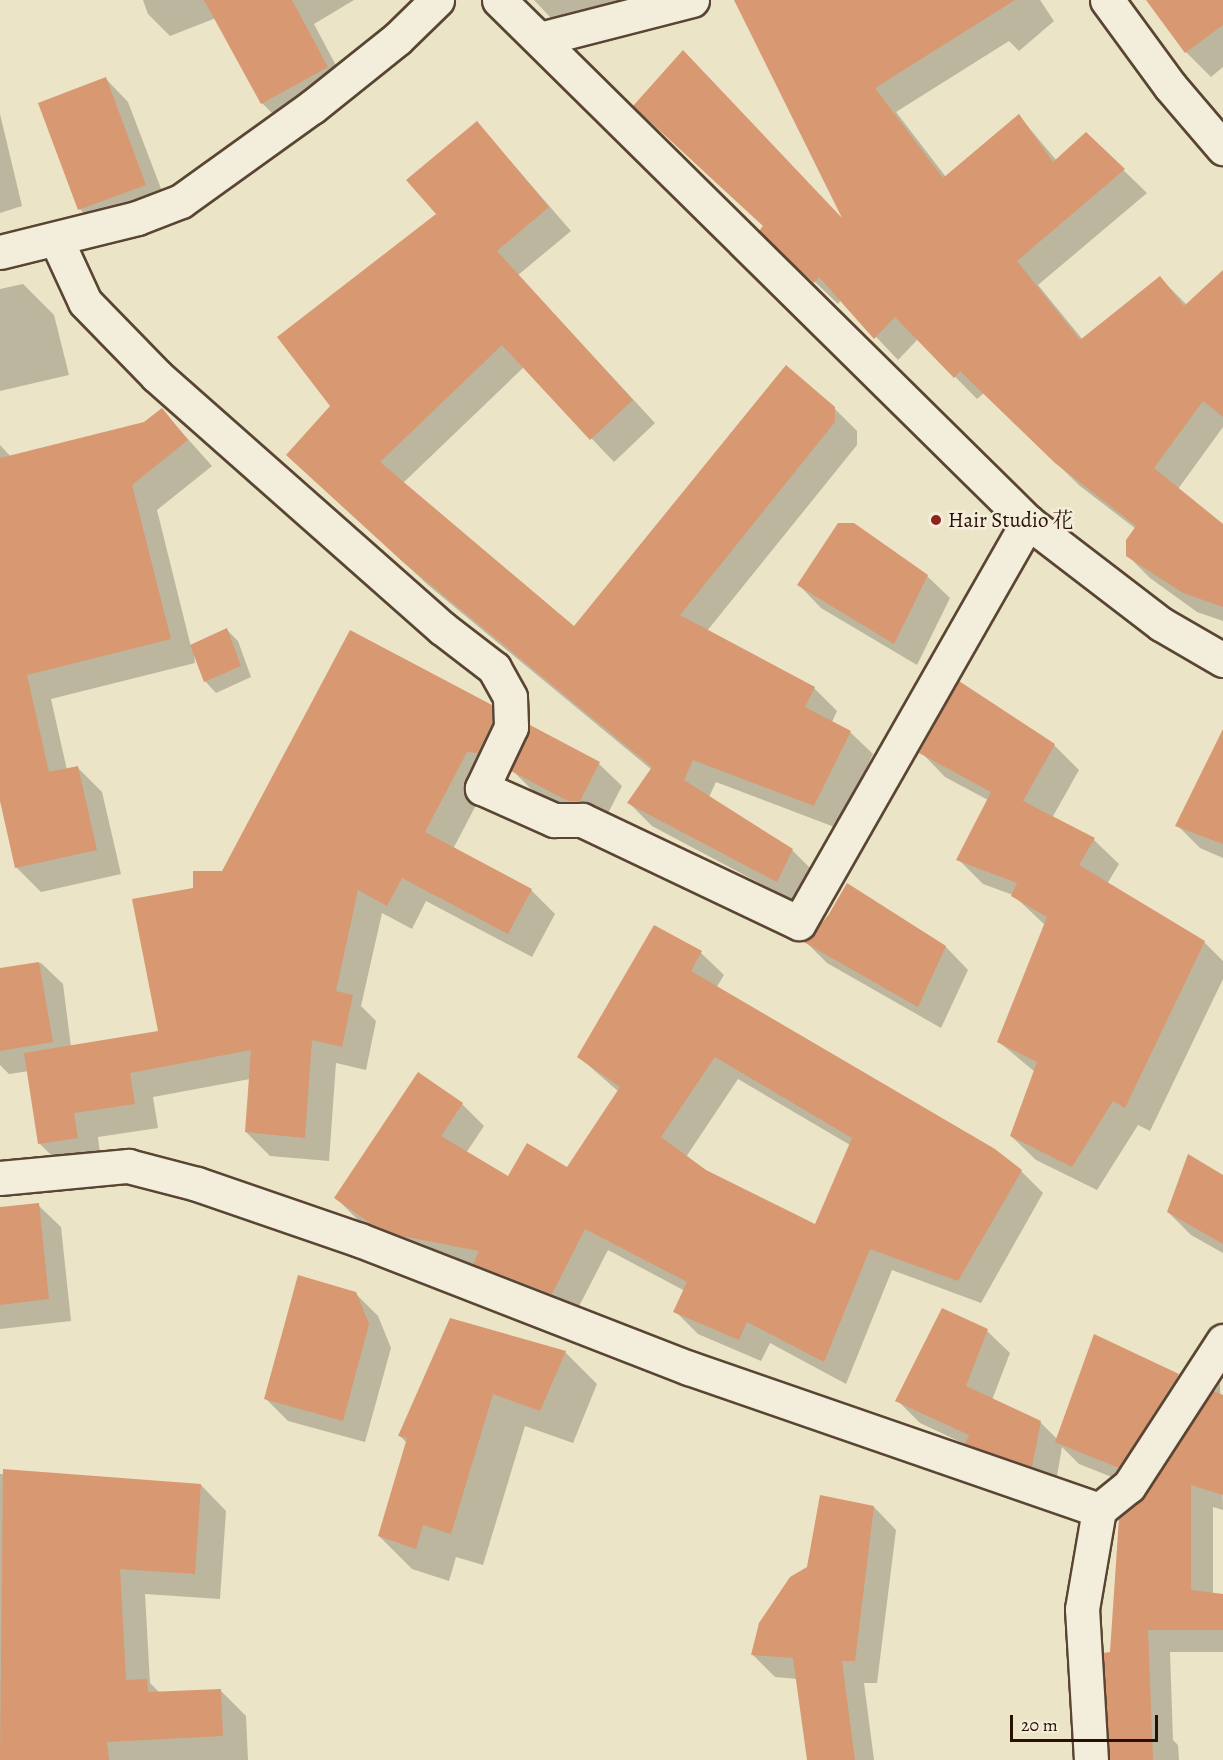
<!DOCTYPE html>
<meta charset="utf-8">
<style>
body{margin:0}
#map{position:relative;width:1223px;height:1760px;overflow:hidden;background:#ece4c7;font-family:Alegreya,"Noto Serif JP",serif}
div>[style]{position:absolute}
.shadow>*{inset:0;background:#0003}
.building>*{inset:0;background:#d89872}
.roads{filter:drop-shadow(2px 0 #5a4532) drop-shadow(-2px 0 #5a4532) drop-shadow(0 2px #5a4532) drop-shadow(0 -2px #5a4532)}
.minor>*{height:33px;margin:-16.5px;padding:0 16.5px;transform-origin:16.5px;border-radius:16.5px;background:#f3eddb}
.dots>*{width:16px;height:16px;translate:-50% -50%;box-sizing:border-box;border:3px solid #f3eddb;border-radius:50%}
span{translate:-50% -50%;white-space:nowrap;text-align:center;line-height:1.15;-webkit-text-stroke:5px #f3eddb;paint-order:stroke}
.poi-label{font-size:21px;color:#291000}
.left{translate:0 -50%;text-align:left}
.scale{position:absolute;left:1010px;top:1715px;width:148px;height:27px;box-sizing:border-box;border:3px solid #291000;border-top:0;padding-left:8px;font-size:18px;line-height:21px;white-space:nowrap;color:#291000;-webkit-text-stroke:4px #f3eddb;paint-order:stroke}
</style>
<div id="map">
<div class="shadow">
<i style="clip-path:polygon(143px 0,354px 0,314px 24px,349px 90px,284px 125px,262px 103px,216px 18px,170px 36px,148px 14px)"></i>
<i style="clip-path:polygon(534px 0,633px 0,603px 33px,580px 10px,551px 18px)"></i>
<i style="clip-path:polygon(782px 0,1040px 0,1054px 21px,1019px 51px,1009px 41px,896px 112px,946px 177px,1019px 116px,1057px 161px,1086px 134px,1147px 193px,1038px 285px,1083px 340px,1160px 278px,1187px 305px,1223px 272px,1223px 427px,1178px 489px,1223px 526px,1223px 621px,1197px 612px,1150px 578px,1127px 555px,1136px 529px,1080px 486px,984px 393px,977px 399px,918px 339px,898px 360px,841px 300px,838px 304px,762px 231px,844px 222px)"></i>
<i style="clip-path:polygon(1148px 0,1223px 0,1223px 67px,1211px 77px,1186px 52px)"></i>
<i style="clip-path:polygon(106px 79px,128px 102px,168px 207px,102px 232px,80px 209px)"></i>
<i style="clip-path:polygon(0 114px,22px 206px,0 213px)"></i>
<i style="clip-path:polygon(477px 123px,571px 231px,518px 275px,655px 423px,614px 462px,524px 367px,403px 483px,574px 628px,834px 408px,857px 431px,857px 445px,707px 631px,814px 688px,837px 711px,832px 722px,850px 732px,873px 754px,837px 828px,716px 782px,709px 797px,792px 850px,815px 873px,799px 904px,652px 826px,629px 803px,652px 770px,428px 585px,288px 455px,332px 406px,438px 215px)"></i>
<i style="clip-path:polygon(23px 284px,54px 315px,69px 375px,0 391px,0 289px)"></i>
<i style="clip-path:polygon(162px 410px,212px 466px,157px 510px,191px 647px,227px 630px,238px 641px,251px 677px,216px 693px,205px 681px,194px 653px,195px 663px,51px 699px,67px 770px,77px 767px,102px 792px,121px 874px,41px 892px,16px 867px,0 794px,0 445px,11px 457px,145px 423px)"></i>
<i style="clip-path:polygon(927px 576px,950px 598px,917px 665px,821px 608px,799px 585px)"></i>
<i style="clip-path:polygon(491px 706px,515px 731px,453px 849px,531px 890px,555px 914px,532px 957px,426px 901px,412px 929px,382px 913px,361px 1006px,376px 1021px,366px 1070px,336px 1063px,329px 1161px,270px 1156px,246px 1132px,250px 1079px,153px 1097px,158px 1128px,98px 1137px,101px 1162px,64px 1168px,40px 1144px,29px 1071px,9px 1074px,0 1065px,0 970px,41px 963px,63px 984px,71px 1047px,160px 1032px,195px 889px)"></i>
<i style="clip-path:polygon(530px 727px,599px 764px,622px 786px,603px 823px,592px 823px,535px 793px,513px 771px)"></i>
<i style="clip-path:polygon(1223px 743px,1223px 858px,1200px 848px,1177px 825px)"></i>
<i style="clip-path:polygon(1054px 745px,1079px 770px,1052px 818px,1094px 840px,1119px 864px,1107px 884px,1204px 942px,1223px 961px,1223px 979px,1150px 1131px,1138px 1125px,1097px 1190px,1036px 1160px,1011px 1136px,1035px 1072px,999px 1042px,1045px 925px,1013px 895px,983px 884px,958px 859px,988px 800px,945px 777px,921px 752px)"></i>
<i style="clip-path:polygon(847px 885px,946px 947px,968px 970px,941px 1028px,827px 963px,805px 941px,830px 916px)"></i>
<i style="clip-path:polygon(evenodd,655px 927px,701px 953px,724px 975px,716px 988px,1021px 1171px,1043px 1193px,981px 1303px,892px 1270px,846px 1384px,770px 1343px,761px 1361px,698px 1334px,675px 1311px,685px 1291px,608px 1250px,574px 1316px,497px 1286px,480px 1269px,426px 1258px,397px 1247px,358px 1220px,336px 1198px,462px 1104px,484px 1126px,466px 1153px,508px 1178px,568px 1169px,619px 1092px,579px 1057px,655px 927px,738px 1079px,850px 1145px,816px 1226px,705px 1171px,686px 1157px,738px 1079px)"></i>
<i style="clip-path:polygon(1223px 1176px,1223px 1253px,1191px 1235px,1168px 1212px)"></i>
<i style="clip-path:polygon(38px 1205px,61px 1227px,71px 1321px,0 1329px,0 1209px)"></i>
<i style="clip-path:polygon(355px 1293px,378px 1316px,391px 1348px,365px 1442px,288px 1421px,265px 1398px)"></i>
<i style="clip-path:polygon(987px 1331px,1010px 1353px,992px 1400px,1040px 1422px,1057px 1439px,1095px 1336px,1178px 1376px,1201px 1398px,1142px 1489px,1079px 1464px,1062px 1447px,1055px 1488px,990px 1466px,969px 1446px,920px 1423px,897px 1400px)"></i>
<i style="clip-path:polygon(565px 1352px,597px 1384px,573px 1443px,525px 1426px,483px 1565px,456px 1557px,449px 1581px,412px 1569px,379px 1536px,407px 1443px,400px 1436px)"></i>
<i style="clip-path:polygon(1220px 1383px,1223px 1510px,1213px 1507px,1213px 1594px,1223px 1596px,1223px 1652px,1170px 1652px,1173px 1740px,1178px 1745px,1179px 1760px,1111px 1760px,1112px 1654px,1146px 1497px)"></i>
<i style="clip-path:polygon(0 1474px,201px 1485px,226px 1511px,220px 1599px,145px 1594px,150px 1683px,160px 1693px,220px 1690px,246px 1716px,248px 1760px,0 1760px)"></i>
<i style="clip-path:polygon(874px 1507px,896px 1530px,877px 1683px,864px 1683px,874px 1760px,808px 1760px,798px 1679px,775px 1677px,753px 1655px,808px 1568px)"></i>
</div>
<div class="building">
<i style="clip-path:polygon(204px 0,292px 0,328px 67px,261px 104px)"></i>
<i style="clip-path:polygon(734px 0,1015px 0,875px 88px,943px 178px,1019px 114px,1053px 162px,1086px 132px,1125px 169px,1017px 261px,1080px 340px,1160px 276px,1184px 306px,1223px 270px,1223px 417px,1203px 401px,1154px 468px,1223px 524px,1223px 607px,1183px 593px,1126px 556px,1126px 540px,1136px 526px,1055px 463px,960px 371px,954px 378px,895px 317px,874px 339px,819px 277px,814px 283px,793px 264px,759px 231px,763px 226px,633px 106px,683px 50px,842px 218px)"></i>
<i style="clip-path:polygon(1146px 0,1223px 0,1223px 25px,1185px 53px)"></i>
<i style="clip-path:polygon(106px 77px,146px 185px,78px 210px,38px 103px)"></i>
<i style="clip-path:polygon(477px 121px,549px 207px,497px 251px,633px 400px,590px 440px,502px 345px,380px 462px,574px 626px,786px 365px,835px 407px,835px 422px,680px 615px,815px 687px,805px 707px,851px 731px,814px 806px,693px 760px,684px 780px,793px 849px,777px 882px,627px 803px,652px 767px,403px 562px,286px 455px,330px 406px,277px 337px,436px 214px,406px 180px)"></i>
<i style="clip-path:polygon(162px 408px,188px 440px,132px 485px,171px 639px,27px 675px,49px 772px,78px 766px,97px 850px,15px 868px,0 801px,0 458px,144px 422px)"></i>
<i style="clip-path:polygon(838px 523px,854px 523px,928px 575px,894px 644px,797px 585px)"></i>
<i style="clip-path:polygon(227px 628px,241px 666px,204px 682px,190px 645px)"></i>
<i style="clip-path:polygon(350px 630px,492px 705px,492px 723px,478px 753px,467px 752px,425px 832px,532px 889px,508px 934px,402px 878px,387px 906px,358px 890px,336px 991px,353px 995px,342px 1047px,312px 1040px,305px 1138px,245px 1132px,251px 1050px,130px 1073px,135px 1104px,74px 1113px,78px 1138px,38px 1144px,24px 1053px,158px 1031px,132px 899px,193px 888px,193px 871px,222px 871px)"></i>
<i style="clip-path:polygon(959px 681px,1055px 744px,1023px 801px,1095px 838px,1079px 865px,1205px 941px,1125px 1108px,1113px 1101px,1072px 1167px,1010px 1136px,1037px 1062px,997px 1042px,1047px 917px,1011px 896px,1017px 883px,956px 860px,991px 792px,919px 753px)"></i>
<i style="clip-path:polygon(530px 725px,600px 762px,580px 801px,568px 801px,511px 771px)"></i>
<i style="clip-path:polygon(1223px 729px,1223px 844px,1175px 826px)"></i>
<i style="clip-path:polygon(847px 883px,946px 946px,918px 1007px,802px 941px,809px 939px,829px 914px)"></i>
<i style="clip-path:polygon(evenodd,654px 925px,702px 951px,691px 971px,995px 1149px,1022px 1170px,958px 1281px,870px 1249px,824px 1362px,747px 1322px,739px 1340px,673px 1312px,687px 1282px,585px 1229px,552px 1294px,473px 1264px,479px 1251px,402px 1236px,373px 1225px,334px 1198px,418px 1072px,463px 1103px,441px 1136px,508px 1176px,527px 1143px,567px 1167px,620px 1087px,577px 1057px,654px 925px,715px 1057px,852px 1138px,815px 1224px,706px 1170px,661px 1137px,715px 1057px)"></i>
<i style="clip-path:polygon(39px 962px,53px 1042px,0 1051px,0 968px)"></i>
<i style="clip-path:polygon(1188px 1154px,1223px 1175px,1223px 1244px,1167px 1212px)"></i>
<i style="clip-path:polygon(39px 1203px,49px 1299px,0 1305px,0 1207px)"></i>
<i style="clip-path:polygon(298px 1275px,356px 1292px,369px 1324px,343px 1421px,264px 1399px)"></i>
<i style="clip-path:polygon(942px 1308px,988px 1329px,966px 1386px,1041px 1421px,1032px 1467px,965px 1444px,969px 1435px,895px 1401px)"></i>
<i style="clip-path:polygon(450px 1318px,566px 1351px,540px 1411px,493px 1394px,451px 1534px,423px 1525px,416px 1549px,378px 1536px,407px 1438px,398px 1436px)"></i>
<i style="clip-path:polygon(1094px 1334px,1179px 1374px,1119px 1468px,1055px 1442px)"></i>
<i style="clip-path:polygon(1213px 1391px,1223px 1395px,1223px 1495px,1191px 1485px,1191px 1590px,1223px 1594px,1223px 1630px,1148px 1630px,1153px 1760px,1110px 1760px,1103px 1653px,1110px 1652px,1119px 1518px,1145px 1496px)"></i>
<i style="clip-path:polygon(3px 1469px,201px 1484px,195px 1574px,120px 1569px,126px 1680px,147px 1679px,148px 1692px,221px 1689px,223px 1736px,107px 1742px,109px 1760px,0 1760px)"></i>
<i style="clip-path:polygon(820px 1495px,874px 1506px,855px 1661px,842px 1661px,855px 1760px,807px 1760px,793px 1658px,751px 1655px,759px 1623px,790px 1577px,807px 1567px)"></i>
</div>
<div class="roads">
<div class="minor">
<i style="left:499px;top:0;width:743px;rotate:44.62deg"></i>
<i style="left:1028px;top:522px;width:168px;rotate:37.5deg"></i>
<i style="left:1161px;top:624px;width:72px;rotate:30.1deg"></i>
<i style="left:1107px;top:0;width:107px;rotate:53.8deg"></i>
<i style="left:1170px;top:86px;width:82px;rotate:49.5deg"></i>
<i style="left:540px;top:39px;width:157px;rotate:-14.4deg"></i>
<i style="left:56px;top:239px;width:69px;rotate:65.3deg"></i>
<i style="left:85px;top:302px;width:103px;rotate:45.8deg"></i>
<i style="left:157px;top:376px;width:380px;rotate:41.5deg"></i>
<i style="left:442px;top:628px;width:66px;rotate:37.6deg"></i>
<i style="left:494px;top:668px;width:33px;rotate:61deg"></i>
<i style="left:510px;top:697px;width:30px;rotate:88deg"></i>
<i style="left:511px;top:727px;width:68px;rotate:115.4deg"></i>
<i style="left:482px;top:788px;width:79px;rotate:24deg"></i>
<i style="left:554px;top:820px;width:28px"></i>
<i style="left:582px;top:820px;width:240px;rotate:25.4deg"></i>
<i style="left:799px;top:923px;width:462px;rotate:-60.3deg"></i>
<i style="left:0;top:252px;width:141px;rotate:-13.9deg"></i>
<i style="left:137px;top:218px;width:47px;rotate:-21.1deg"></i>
<i style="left:181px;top:201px;width:161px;rotate:-35.7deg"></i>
<i style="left:312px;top:107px;width:109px;rotate:-38.7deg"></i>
<i style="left:397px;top:39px;width:56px;rotate:-44.3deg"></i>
<i style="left:0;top:1178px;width:129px;rotate:-5.4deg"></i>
<i style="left:128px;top:1166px;width:71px;rotate:14.6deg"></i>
<i style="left:197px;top:1184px;width:172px;rotate:19deg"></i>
<i style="left:360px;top:1240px;width:353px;rotate:21.3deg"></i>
<i style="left:689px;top:1368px;width:434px;rotate:19.1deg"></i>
<i style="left:1091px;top:1760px;width:151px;rotate:-93.4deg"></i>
<i style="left:1082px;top:1609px;width:100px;rotate:-80.3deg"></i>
<i style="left:1099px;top:1510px;width:38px;rotate:-39deg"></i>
<i style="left:1129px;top:1486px;width:173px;rotate:-57deg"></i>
</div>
</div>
<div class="dots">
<i style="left:936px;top:520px;background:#8f2418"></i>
</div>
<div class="poi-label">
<span class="left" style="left:948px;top:520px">Hair Studio 花</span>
</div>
<div class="scale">20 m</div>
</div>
